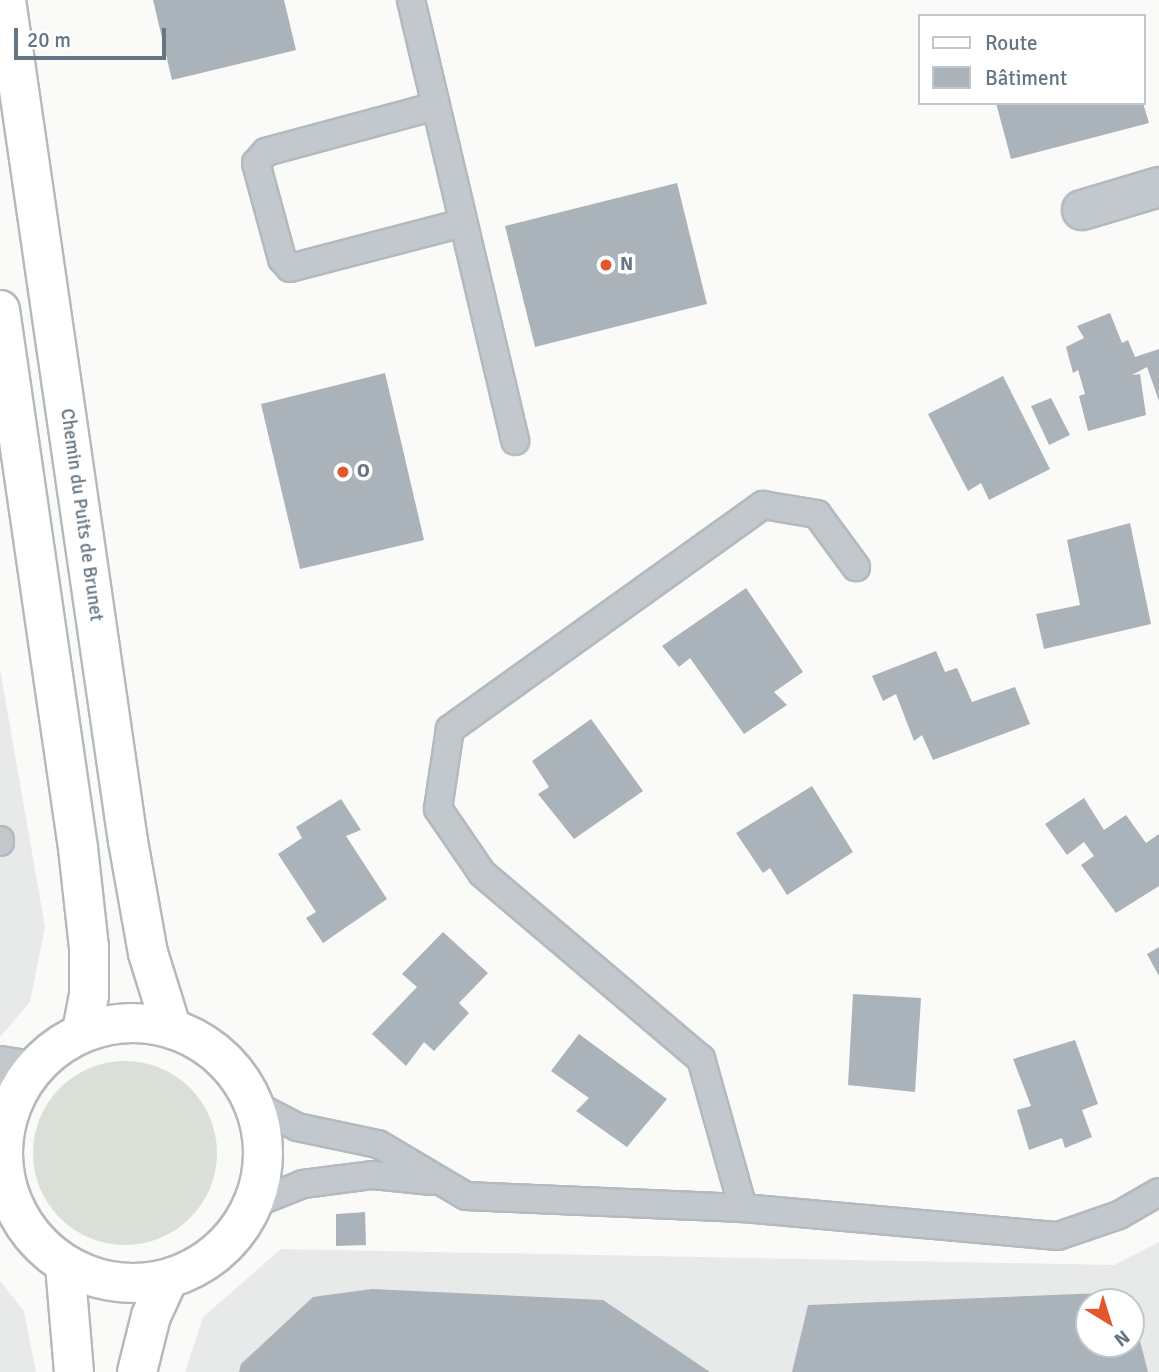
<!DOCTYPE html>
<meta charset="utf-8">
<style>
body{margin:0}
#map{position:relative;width:1159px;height:1372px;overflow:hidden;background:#fafaf8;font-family:Signika,sans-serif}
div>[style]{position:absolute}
.built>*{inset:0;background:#e8e9e9}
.green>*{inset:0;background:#dadfd7}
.round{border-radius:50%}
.building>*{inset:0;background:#aab3b9}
.roads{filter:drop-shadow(2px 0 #b3babf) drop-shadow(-2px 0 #b3babf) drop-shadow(0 2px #b3babf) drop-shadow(0 -2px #b3babf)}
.lane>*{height:26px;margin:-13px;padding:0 13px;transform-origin:13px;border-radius:13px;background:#c3c8cc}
.street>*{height:38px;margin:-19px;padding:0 19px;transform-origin:19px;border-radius:19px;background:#c3c8cc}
.secondary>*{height:38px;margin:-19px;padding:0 19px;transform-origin:19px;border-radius:19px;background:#fff}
.secondary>.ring{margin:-19px;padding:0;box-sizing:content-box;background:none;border:38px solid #fff;border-radius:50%}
.dots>*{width:19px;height:19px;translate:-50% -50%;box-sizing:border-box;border:4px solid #fff;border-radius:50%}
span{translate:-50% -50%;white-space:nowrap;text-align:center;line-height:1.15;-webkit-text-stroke:7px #fff;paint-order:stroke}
.poi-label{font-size:19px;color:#657683;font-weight:700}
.left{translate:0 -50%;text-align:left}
.street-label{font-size:19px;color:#657683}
.legend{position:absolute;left:918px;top:14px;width:228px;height:91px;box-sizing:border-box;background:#fff;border:2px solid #c1c8cd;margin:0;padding:9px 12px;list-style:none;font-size:21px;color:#657683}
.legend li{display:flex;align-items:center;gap:14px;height:35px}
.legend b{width:35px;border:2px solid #c1c8cd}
.north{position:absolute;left:1075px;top:1288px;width:70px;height:70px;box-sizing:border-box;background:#fff;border:2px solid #c1c8cd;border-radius:50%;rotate:142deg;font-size:19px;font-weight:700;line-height:28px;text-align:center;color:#657683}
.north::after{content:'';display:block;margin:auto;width:24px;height:32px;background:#e4572e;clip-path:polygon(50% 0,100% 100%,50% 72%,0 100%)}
.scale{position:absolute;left:14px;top:28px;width:152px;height:32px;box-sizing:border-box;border:4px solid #657683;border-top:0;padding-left:9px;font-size:21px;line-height:24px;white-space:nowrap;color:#657683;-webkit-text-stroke:5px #fff;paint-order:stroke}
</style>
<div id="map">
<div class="built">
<i style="clip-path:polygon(0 669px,45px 927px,30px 1002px,0 1037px)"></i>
<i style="clip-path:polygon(evenodd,1159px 1242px,1159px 1372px,185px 1372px,203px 1317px,281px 1249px,1114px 1265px,1159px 1242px,1089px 1302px,1131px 1302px,1131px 1344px,1089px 1344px,1089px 1302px)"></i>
<i style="clip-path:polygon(0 1281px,24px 1311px,36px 1372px,0 1372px)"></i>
</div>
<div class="green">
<i class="round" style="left:33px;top:1061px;width:184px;height:184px"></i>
</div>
<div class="building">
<i style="clip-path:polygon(153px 0,284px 0,296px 50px,172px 80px)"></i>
<i style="clip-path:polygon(996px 103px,1143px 103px,1149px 123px,1011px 159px)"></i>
<i style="clip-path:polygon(677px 183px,707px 304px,535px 347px,505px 226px)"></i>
<i style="clip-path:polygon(1110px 313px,1122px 343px,1128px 340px,1135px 357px,1159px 349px,1159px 401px,1147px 367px,1132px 375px,1140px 374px,1146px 415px,1088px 431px,1079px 396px,1085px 394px,1078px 370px,1073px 373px,1066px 347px,1084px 338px,1077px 326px)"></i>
<i style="clip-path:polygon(385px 373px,424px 540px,300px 569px,261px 404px)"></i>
<i style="clip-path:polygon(1003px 376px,1050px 469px,989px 500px,981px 483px,968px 491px,928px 414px)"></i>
<i style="clip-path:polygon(1051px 398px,1070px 435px,1049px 445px,1031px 406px)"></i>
<i style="clip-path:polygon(1130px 523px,1151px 624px,1044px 649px,1036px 614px,1080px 605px,1067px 540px)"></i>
<i style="clip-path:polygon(746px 588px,803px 672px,774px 692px,787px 705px,744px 734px,690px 658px,679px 667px,662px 646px)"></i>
<i style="clip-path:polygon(936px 651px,945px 672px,957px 668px,972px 702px,1015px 687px,1030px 724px,933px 760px,922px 735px,914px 741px,896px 694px,883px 701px,872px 676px)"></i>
<i style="clip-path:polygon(591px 719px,643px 791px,574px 839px,538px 794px,549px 787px,532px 761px)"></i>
<i style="clip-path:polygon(812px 786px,853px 852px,787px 895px,770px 868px,763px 873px,736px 833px)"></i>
<i style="clip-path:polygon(1084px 798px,1104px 830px,1126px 815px,1146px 843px,1159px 834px,1159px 886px,1116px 913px,1081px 865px,1094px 856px,1084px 842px,1067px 855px,1045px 824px)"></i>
<i style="clip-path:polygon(341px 799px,361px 830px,346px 836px,387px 899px,323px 943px,306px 918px,316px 912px,278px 854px,302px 838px,296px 827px)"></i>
<i style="clip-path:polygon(443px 932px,488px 973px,459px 1003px,469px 1013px,434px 1051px,424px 1042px,406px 1066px,372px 1034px,417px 987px,402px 974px)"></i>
<i style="clip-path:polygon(1159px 947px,1159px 976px,1147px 954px)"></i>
<i style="clip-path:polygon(853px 994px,921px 998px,915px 1092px,848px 1085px)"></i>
<i style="clip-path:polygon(579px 1034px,667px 1099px,627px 1147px,576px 1111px,589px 1098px,551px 1071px)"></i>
<i style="clip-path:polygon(1075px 1040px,1098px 1104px,1082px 1110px,1092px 1137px,1065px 1148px,1062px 1138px,1029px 1150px,1017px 1110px,1031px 1106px,1013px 1059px)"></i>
<i style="clip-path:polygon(365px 1212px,366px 1245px,336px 1246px,336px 1214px)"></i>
<i style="clip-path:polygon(372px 1289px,603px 1300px,710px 1372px,239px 1372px,241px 1364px,313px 1297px)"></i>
<i style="clip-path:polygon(1127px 1292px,1130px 1302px,1089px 1302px,1089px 1344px,1131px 1344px,1132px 1310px,1148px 1372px,792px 1372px,808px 1305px)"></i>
</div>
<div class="roads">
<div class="lane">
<i style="left:411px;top:0;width:453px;rotate:76.7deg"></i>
<i style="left:436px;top:106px;width:176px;rotate:164.9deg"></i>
<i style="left:266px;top:152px;width:15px;rotate:132deg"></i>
<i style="left:256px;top:163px;width:99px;rotate:74.8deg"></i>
<i style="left:282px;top:259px;width:12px;rotate:48deg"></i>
<i style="left:290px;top:268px;width:179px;rotate:-14.6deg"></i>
<i style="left:0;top:840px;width:2px;rotate:90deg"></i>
<i style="left:255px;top:1105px;width:47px;rotate:27.6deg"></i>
<i style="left:297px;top:1127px;width:83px;rotate:11.9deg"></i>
<i style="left:378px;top:1144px;width:102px;rotate:30.6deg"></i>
<i style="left:466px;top:1196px;width:277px;rotate:2.5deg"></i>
<i style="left:743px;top:1208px;width:316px;rotate:5.1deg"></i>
<i style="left:1058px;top:1236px;width:65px;rotate:-19deg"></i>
<i style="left:1119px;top:1215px;width:46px;rotate:-29.9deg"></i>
<i style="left:253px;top:1204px;width:54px;rotate:-21.8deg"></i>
<i style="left:303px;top:1184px;width:71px;rotate:-7.3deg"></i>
<i style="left:373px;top:1175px;width:59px;rotate:5.8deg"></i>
<i style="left:743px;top:1208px;width:155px;rotate:-105.7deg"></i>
<i style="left:701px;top:1059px;width:287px;rotate:-139.7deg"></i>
<i style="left:482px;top:873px;width:78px;rotate:-124.5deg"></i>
<i style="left:438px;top:809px;width:81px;rotate:-81.5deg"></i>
<i style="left:450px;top:729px;width:385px;rotate:-35.6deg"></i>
<i style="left:763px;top:505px;width:55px;rotate:9.5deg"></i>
<i style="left:817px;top:514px;width:66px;rotate:53.7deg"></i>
</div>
<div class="street">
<i style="left:1082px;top:210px;width:80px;rotate:-16.6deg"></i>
<i style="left:0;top:1066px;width:30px;rotate:9deg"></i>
<i style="left:0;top:1184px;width:9px;rotate:41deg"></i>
</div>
<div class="secondary">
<i style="left:6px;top:0;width:850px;rotate:81.75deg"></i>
<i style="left:128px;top:841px;width:114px;rotate:79.9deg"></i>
<i style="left:148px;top:953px;width:77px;rotate:72.7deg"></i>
<i style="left:0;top:310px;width:544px;rotate:81.75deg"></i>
<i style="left:78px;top:848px;width:100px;rotate:83.7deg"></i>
<i style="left:89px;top:947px;width:48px;rotate:90deg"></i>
<i style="left:89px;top:995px;width:38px;rotate:101deg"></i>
<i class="ring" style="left:3px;top:1023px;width:222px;height:222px"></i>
<i style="left:65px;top:1265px;width:107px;rotate:85.2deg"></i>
<i style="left:137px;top:1372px;width:58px;rotate:-76deg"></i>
<i style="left:151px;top:1316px;width:41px;rotate:-65.3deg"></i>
</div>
</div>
<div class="dots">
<i style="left:606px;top:265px;background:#e4572e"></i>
<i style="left:343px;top:472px;background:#e4572e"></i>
</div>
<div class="poi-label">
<span class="left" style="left:620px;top:265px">N</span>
<span class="left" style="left:357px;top:472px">O</span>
</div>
<div class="street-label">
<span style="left:81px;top:515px;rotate:82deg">Chemin du Puits de Brunet</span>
</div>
<ul class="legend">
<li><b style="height:9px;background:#fff"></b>Route</li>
<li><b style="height:19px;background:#aab3b9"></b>Bâtiment</li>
</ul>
<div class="north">N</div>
<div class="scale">20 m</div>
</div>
